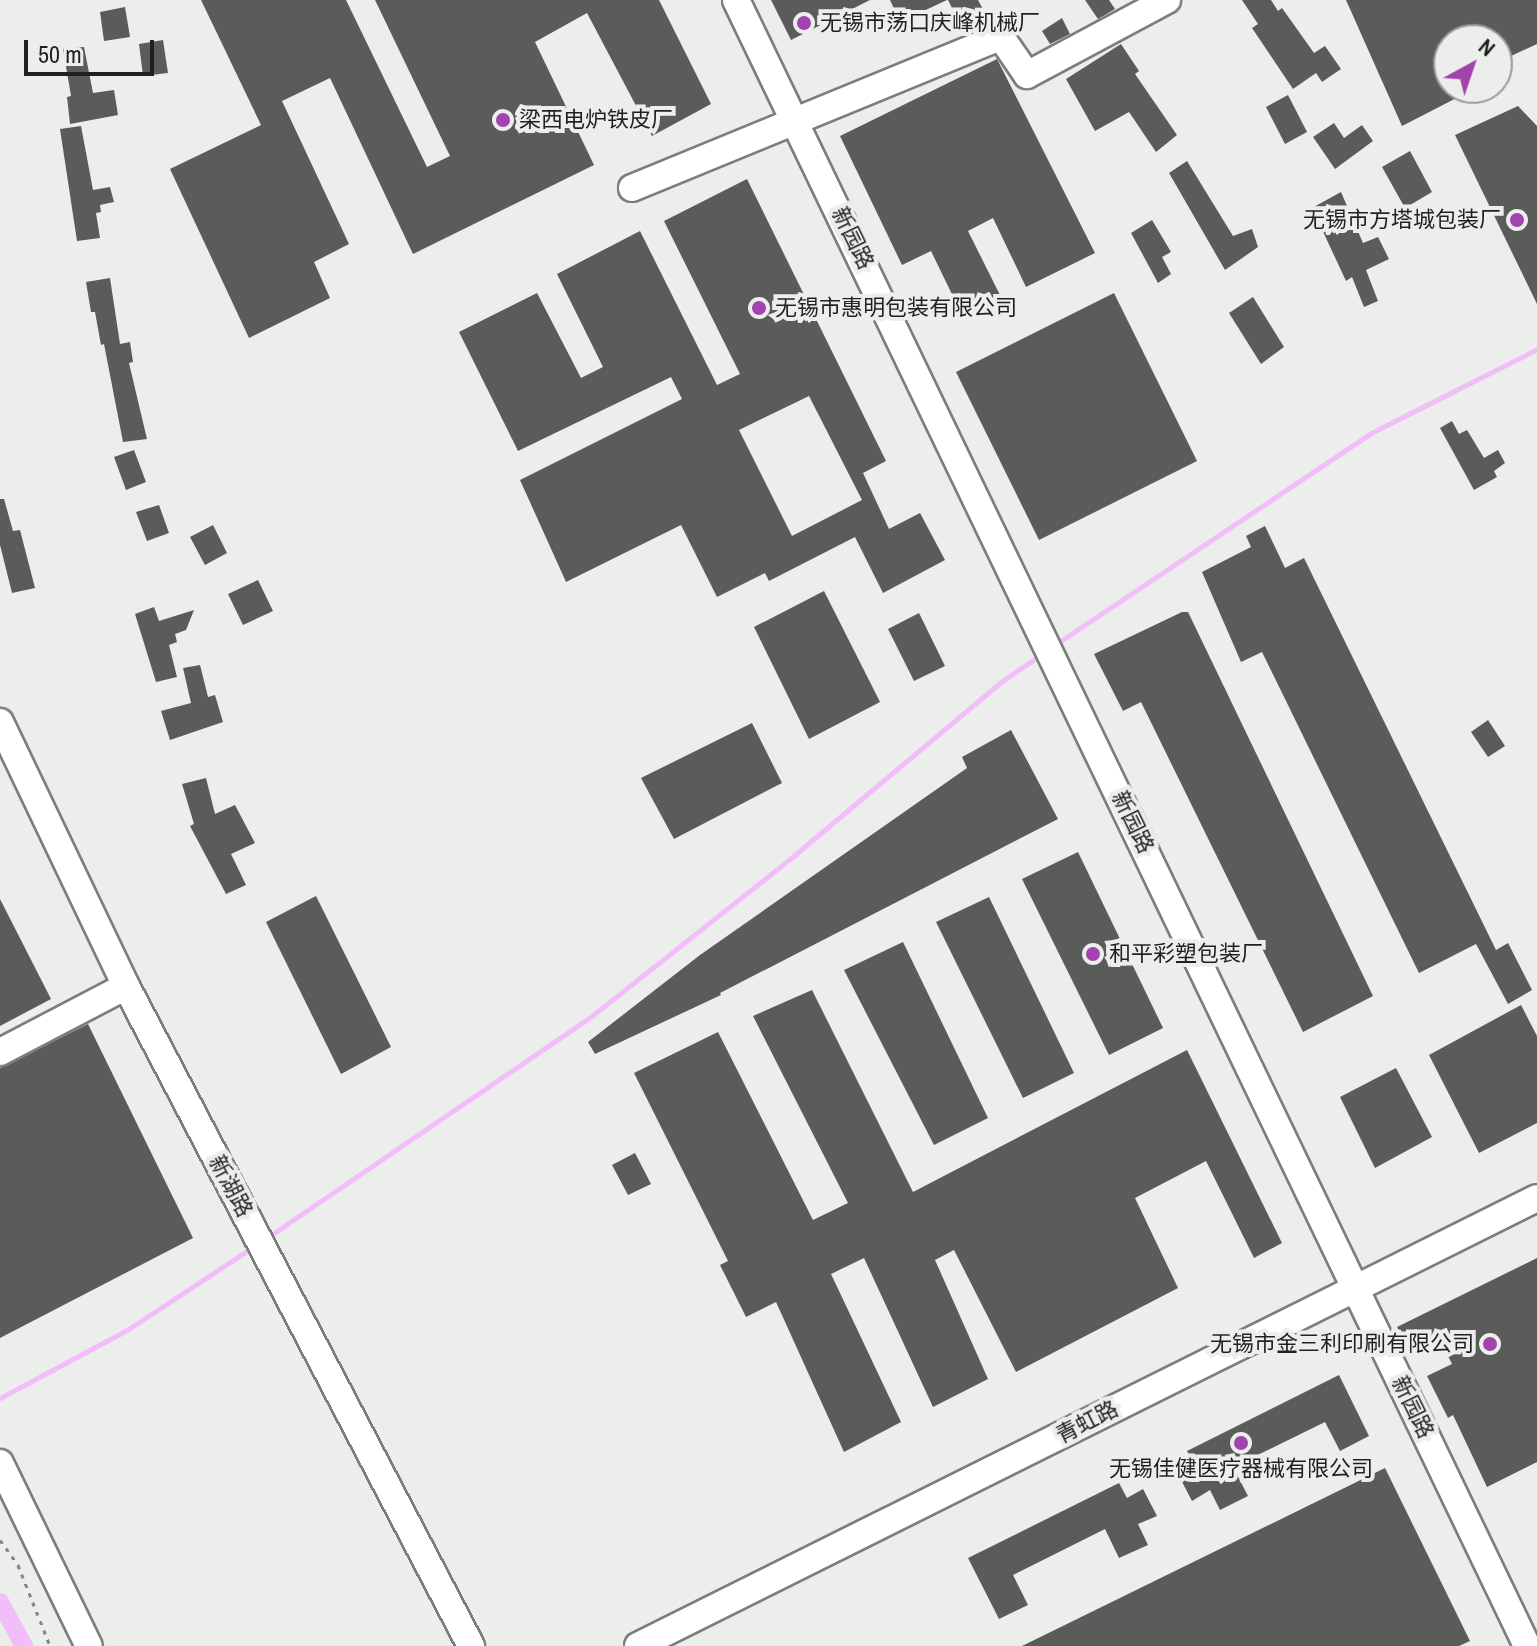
<!DOCTYPE html>
<meta charset="utf-8">
<style>
body{margin:0}
#map{position:relative;width:1537px;height:1646px;overflow:hidden;background:#ebeeeb;font-family:"Archivo Narrow","Noto Sans SC",sans-serif}
div>[style]{position:absolute}
.stream>*{height:5px;margin:-2.5px;padding:0 2.5px;transform-origin:2.5px;border-radius:2.5px;background:#f3bcfa}
.canal>*{height:18px;margin:-9px;padding:0 9px;transform-origin:9px;border-radius:9px;background:#f3bcfa}
.building>*{inset:0;background:#5a5c5a}
.path>*{height:3px;margin-top:-1.5px;transform-origin:0;background:repeating-linear-gradient(90deg,#858785 0 4px,transparent 0 10px)}
.roads{filter:drop-shadow(2px 0 #7c7e7b) drop-shadow(-2px 0 #7c7e7b) drop-shadow(0 2px #7c7e7b) drop-shadow(0 -2px #7c7e7b)}
.minor>*{height:26px;margin:-13px;padding:0 13px;transform-origin:13px;border-radius:13px;background:#fff}
.dots>*{width:22px;height:22px;translate:-50% -50%;box-sizing:border-box;border:4px solid #ebeeeb;border-radius:50%}
span{translate:-50% -50%;white-space:nowrap;text-align:center;line-height:1.15;-webkit-text-stroke:8px #ebeeeb;paint-order:stroke}
.poi-label{font-size:22px;color:#1f201f}
.left{translate:0 -50%;text-align:left}
.right{translate:-100% -50%;text-align:right}
.street-label{font-size:22px;color:#1f201f}
.north{position:absolute;left:1433px;top:24px;width:80px;height:80px;box-sizing:border-box;background:#ebeeeb;border:2px solid #999c99;border-radius:50%;rotate:40deg;font-size:22px;font-weight:700;line-height:32px;text-align:center;color:#1f201f}
.north::after{content:'';display:block;margin:auto;width:28px;height:36px;background:#a144ae;clip-path:polygon(50% 0,100% 100%,50% 72%,0 100%)}
.scale{position:absolute;left:24px;top:40px;width:130px;height:36px;box-sizing:border-box;border:4px solid #1f201f;border-top:0;padding-left:10px;font-size:24px;line-height:28px;white-space:nowrap;color:#1f201f;-webkit-text-stroke:6px #ebeeeb;paint-order:stroke}
</style>
<div id="map">
<div class="stream">
<i style="left:1053px;top:646px;width:383px;rotate:-33.8deg"></i>
<i style="left:1371px;top:433px;width:186px;rotate:-26.8deg"></i>
<i style="left:268px;top:1237px;width:394px;rotate:-34.3deg"></i>
<i style="left:593px;top:1015px;width:253px;rotate:-38.4deg"></i>
<i style="left:791px;top:858px;width:275px;rotate:-40deg"></i>
<i style="left:1002px;top:681px;width:48px;rotate:-34deg"></i>
<i style="left:0;top:1398px;width:144px;rotate:-28.2deg"></i>
<i style="left:127px;top:1330px;width:151px;rotate:-33.4deg"></i>
</div>
<div class="canal">
<i style="left:0;top:1602px;width:50px;rotate:61.4deg"></i>
</div>
<div class="building">
<i style="clip-path:polygon(201px 0,346px 0,427px 167px,450px 156px,375px 0,659px 0,711px 104px,652px 136px,587px 13px,535px 42px,594px 165px,413px 254px,330px 78px,282px 101px,349px 244px,314px 262px,330px 298px,249px 338px,170px 169px,261px 125px)"></i>
<i style="clip-path:polygon(771px 0,870px 0,791px 40px)"></i>
<i style="clip-path:polygon(890px 0,947px 0,900px 22px)"></i>
<i style="clip-path:polygon(948px 0,978px 0,990px 22px,965px 34px)"></i>
<i style="clip-path:polygon(1085px 0,1109px 0,1115px 9px,1098px 19px)"></i>
<i style="clip-path:polygon(1242px 0,1271px 0,1278px 11px,1282px 8px,1314px 53px,1325px 46px,1341px 69px,1322px 82px,1316px 73px,1293px 89px,1252px 28px,1258px 24px)"></i>
<i style="clip-path:polygon(1346px 0,1537px 0,1537px 44px,1509px 57px,1501px 40px,1449px 40px,1449px 88px,1476px 88px,1402px 126px)"></i>
<i style="clip-path:polygon(125px 7px,130px 37px,104px 41px,100px 12px)"></i>
<i style="clip-path:polygon(1062px 18px,1070px 34px,1050px 44px,1042px 31px)"></i>
<i style="clip-path:polygon(163px 40px,168px 73px,143px 76px,139px 44px)"></i>
<i style="clip-path:polygon(1121px 44px,1139px 71px,1135px 74px,1177px 135px,1156px 152px,1129px 112px,1095px 131px,1066px 79px)"></i>
<i style="clip-path:polygon(84px 47px,93px 93px,114px 90px,118px 115px,70px 124px,67px 97px,71px 96px,63px 49px)"></i>
<i style="clip-path:polygon(997px 59px,1095px 253px,1026px 287px,993px 218px,968px 231px,1002px 299px,964px 319px,931px 251px,902px 265px,840px 136px)"></i>
<i style="clip-path:polygon(1288px 95px,1307px 132px,1285px 144px,1266px 107px)"></i>
<i style="clip-path:polygon(1518px 106px,1537px 126px,1537px 304px,1455px 135px)"></i>
<i style="clip-path:polygon(1334px 123px,1344px 138px,1362px 125px,1373px 141px,1335px 169px,1313px 137px)"></i>
<i style="clip-path:polygon(81px 126px,93px 190px,110px 187px,114px 202px,100px 205px,101px 212px,96px 213px,100px 238px,77px 241px,60px 129px)"></i>
<i style="clip-path:polygon(1410px 151px,1432px 192px,1405px 208px,1382px 167px)"></i>
<i style="clip-path:polygon(1187px 161px,1233px 236px,1252px 229px,1258px 247px,1225px 270px,1169px 173px)"></i>
<i style="clip-path:polygon(evenodd,747px 179px,886px 461px,863px 473px,889px 529px,920px 513px,945px 560px,883px 593px,855px 537px,769px 581px,765px 573px,717px 597px,681px 525px,566px 582px,520px 480px,682px 399px,671px 377px,518px 451px,459px 332px,537px 293px,581px 378px,603px 367px,557px 274px,640px 231px,717px 385px,740px 374px,664px 221px,747px 179px,809px 396px,862px 500px,792px 536px,739px 430px,809px 396px)"></i>
<i style="clip-path:polygon(1341px 192px,1363px 243px,1378px 237px,1389px 259px,1366px 270px,1378px 301px,1364px 307px,1352px 277px,1346px 281px,1312px 208px)"></i>
<i style="clip-path:polygon(1152px 220px,1171px 252px,1162px 257px,1171px 274px,1158px 283px,1131px 233px)"></i>
<i style="clip-path:polygon(110px 278px,120px 344px,130px 342px,133px 362px,129px 363px,147px 439px,123px 442px,104px 344px,101px 345px,95px 312px,91px 312px,86px 282px)"></i>
<i style="clip-path:polygon(1114px 293px,1197px 461px,1039px 540px,956px 372px)"></i>
<i style="clip-path:polygon(1253px 297px,1284px 347px,1261px 364px,1229px 313px)"></i>
<i style="clip-path:polygon(1452px 421px,1459px 434px,1467px 430px,1484px 458px,1498px 450px,1505px 463px,1494px 471px,1497px 477px,1474px 490px,1440px 428px)"></i>
<i style="clip-path:polygon(134px 450px,146px 482px,126px 490px,114px 457px)"></i>
<i style="clip-path:polygon(0 499px,4px 499px,13px 531px,20px 530px,35px 588px,12px 593px,0 545px)"></i>
<i style="clip-path:polygon(159px 505px,169px 533px,147px 541px,136px 512px)"></i>
<i style="clip-path:polygon(213px 525px,227px 553px,205px 565px,190px 537px)"></i>
<i style="clip-path:polygon(1265px 526px,1285px 568px,1304px 558px,1496px 950px,1508px 943px,1532px 990px,1508px 1004px,1476px 944px,1419px 973px,1262px 652px,1241px 662px,1202px 572px,1251px 547px,1246px 536px)"></i>
<i style="clip-path:polygon(258px 580px,273px 611px,243px 625px,228px 594px)"></i>
<i style="clip-path:polygon(824px 591px,880px 702px,809px 739px,754px 627px)"></i>
<i style="clip-path:polygon(154px 607px,159px 621px,194px 610px,186px 630px,175px 634px,177px 642px,169px 645px,177px 677px,156px 682px,135px 614px)"></i>
<i style="clip-path:polygon(1182px 612px,1188px 612px,1373px 996px,1303px 1032px,1141px 702px,1123px 711px,1094px 654px)"></i>
<i style="clip-path:polygon(919px 613px,945px 666px,914px 681px,888px 629px)"></i>
<i style="clip-path:polygon(200px 665px,208px 697px,215px 695px,223px 722px,170px 740px,161px 711px,191px 703px,183px 668px)"></i>
<i style="clip-path:polygon(1488px 720px,1505px 746px,1488px 757px,1471px 732px)"></i>
<i style="clip-path:polygon(752px 723px,782px 783px,674px 839px,641px 778px)"></i>
<i style="clip-path:polygon(1011px 730px,1058px 819px,720px 993px,721px 995px,595px 1054px,588px 1042px,700px 955px,967px 768px,962px 757px)"></i>
<i style="clip-path:polygon(206px 778px,215px 814px,235px 805px,255px 843px,231px 854px,246px 885px,226px 894px,190px 826px,194px 824px,182px 784px)"></i>
<i style="clip-path:polygon(1078px 852px,1163px 1028px,1109px 1055px,1022px 879px)"></i>
<i style="clip-path:polygon(316px 896px,391px 1047px,341px 1074px,266px 922px)"></i>
<i style="clip-path:polygon(989px 897px,1074px 1073px,1023px 1098px,936px 922px)"></i>
<i style="clip-path:polygon(0 899px,51px 999px,0 1026px)"></i>
<i style="clip-path:polygon(903px 942px,988px 1118px,934px 1145px,844px 970px)"></i>
<i style="clip-path:polygon(812px 990px,913px 1192px,1187px 1050px,1282px 1243px,1254px 1258px,1206px 1161px,1135px 1198px,1178px 1288px,1016px 1372px,954px 1250px,935px 1260px,988px 1379px,933px 1407px,864px 1258px,831px 1274px,901px 1422px,844px 1452px,776px 1302px,746px 1317px,720px 1265px,728px 1261px,634px 1073px,718px 1032px,813px 1220px,848px 1203px,753px 1016px)"></i>
<i style="clip-path:polygon(1521px 1005px,1537px 1036px,1537px 1123px,1479px 1153px,1429px 1055px)"></i>
<i style="clip-path:polygon(88px 1024px,193px 1238px,0 1338px,0 1068px)"></i>
<i style="clip-path:polygon(1396px 1068px,1432px 1137px,1375px 1168px,1340px 1097px)"></i>
<i style="clip-path:polygon(635px 1153px,651px 1184px,628px 1195px,612px 1165px)"></i>
<i style="clip-path:polygon(1537px 1258px,1537px 1462px,1487px 1487px,1453px 1415px,1448px 1418px,1427px 1376px,1452px 1364px,1439px 1338px,1409px 1351px,1397px 1327px)"></i>
<i style="clip-path:polygon(1339px 1375px,1369px 1436px,1340px 1451px,1325px 1422px,1233px 1467px,1248px 1496px,1220px 1510px,1210px 1490px,1192px 1501px,1178px 1474px,1195px 1466px,1187px 1451px)"></i>
<i style="clip-path:polygon(1385px 1468px,1470px 1641px,1459px 1646px,1022px 1646px)"></i>
<i style="clip-path:polygon(1119px 1483px,1127px 1498px,1143px 1489px,1157px 1516px,1138px 1524px,1148px 1545px,1119px 1558px,1105px 1529px,1013px 1575px,1028px 1605px,999px 1619px,968px 1558px)"></i>
</div>
<div class="path">
<i style="left:0;top:1540px;width:31px;rotate:54deg"></i>
<i style="left:18px;top:1565px;width:87px;rotate:68.4deg"></i>
</div>
<div class="roads">
<div class="minor">
<i style="left:736px;top:0;width:1826px;rotate:64.33deg"></i>
<i style="left:632px;top:188px;width:399px;rotate:-22.3deg"></i>
<i style="left:1001px;top:37px;width:46px;rotate:55.6deg"></i>
<i style="left:1027px;top:75px;width:159px;rotate:-28.2deg"></i>
<i style="left:0;top:722px;width:293px;rotate:64.5deg"></i>
<i style="left:126px;top:986px;width:745px;rotate:62.4deg"></i>
<i style="left:0;top:1052px;width:142px;rotate:-27.6deg"></i>
<i style="left:0;top:1463px;width:203px;rotate:64.1deg"></i>
<i style="left:638px;top:1646px;width:1004px;rotate:-26.49deg"></i>
</div>
</div>
<div class="dots">
<i style="left:804px;top:23px;background:#a144ae"></i>
<i style="left:503px;top:120px;background:#a144ae"></i>
<i style="left:1517px;top:220px;background:#a144ae"></i>
<i style="left:759px;top:308px;background:#a144ae"></i>
<i style="left:1093px;top:954px;background:#a144ae"></i>
<i style="left:1490px;top:1344px;background:#a144ae"></i>
<i style="left:1241px;top:1443px;background:#a144ae"></i>
</div>
<div class="poi-label">
<span class="left" style="left:820px;top:23px">无锡市荡口庆峰机械厂</span>
<span class="left" style="left:519px;top:120px">梁西电炉铁皮厂</span>
<span class="right" style="left:1501px;top:220px">无锡市方塔城包装厂</span>
<span class="left" style="left:775px;top:308px">无锡市惠明包装有限公司</span>
<span class="left" style="left:1109px;top:954px">和平彩塑包装厂</span>
<span class="right" style="left:1474px;top:1344px">无锡市金三利印刷有限公司</span>
<span style="left:1241px;top:1469px">无锡佳健医疗器械有限公司</span>
</div>
<div class="street-label">
<span style="left:853px;top:238px;rotate:64deg">新园路</span>
<span style="left:1133px;top:822px;rotate:64deg">新园路</span>
<span style="left:231px;top:1186px;rotate:62deg">新湖路</span>
<span style="left:1413px;top:1407px;rotate:64deg">新园路</span>
<span style="left:1087px;top:1422px;rotate:-27deg">青虹路</span>
</div>
<div class="north">N</div>
<div class="scale">50 m</div>
</div>
